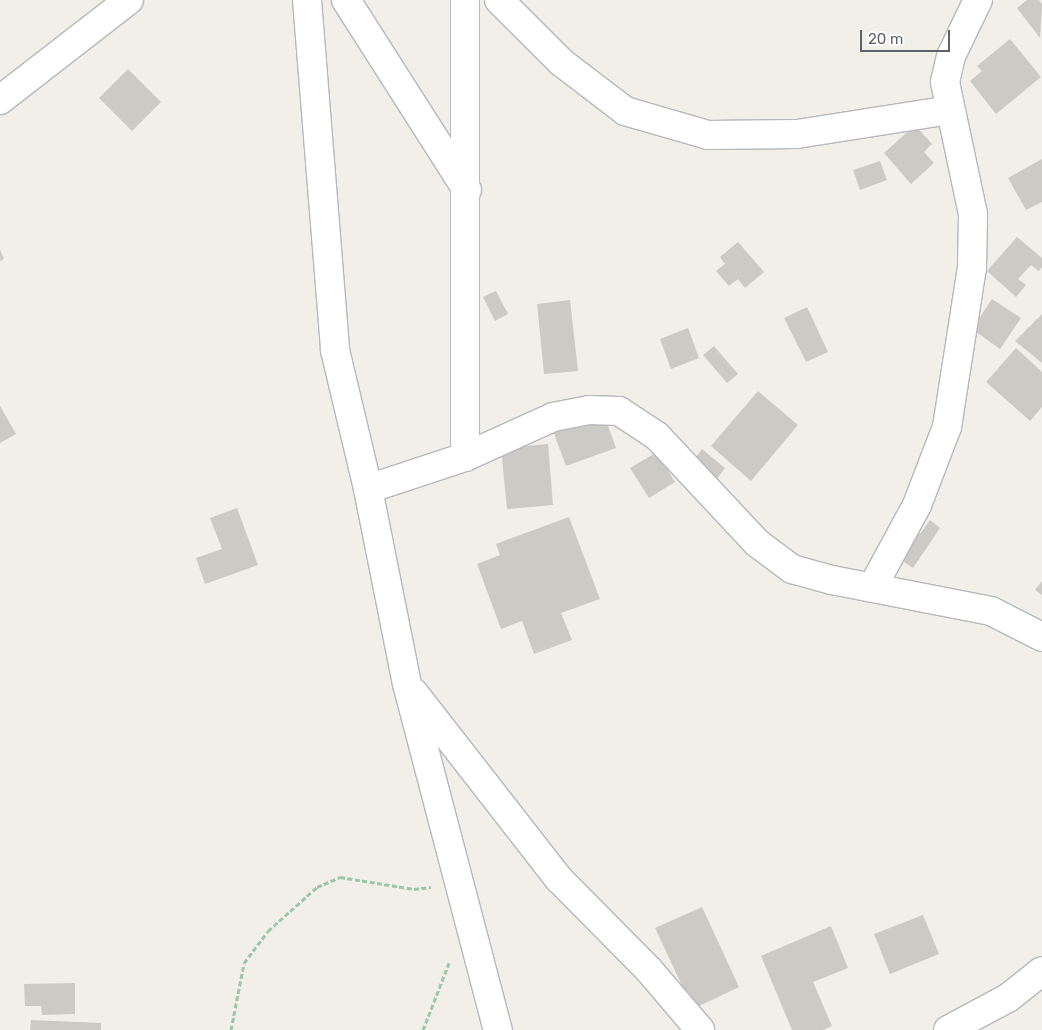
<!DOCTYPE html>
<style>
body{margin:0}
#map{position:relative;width:1042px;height:1030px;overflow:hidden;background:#f1efe8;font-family:Rubik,sans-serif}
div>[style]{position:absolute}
.building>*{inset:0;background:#cccac5}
.path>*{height:3px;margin-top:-1.5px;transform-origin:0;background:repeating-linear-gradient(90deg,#9cc7a9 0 5px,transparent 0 7.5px)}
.roads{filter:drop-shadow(1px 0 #b5b8bc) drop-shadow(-1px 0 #b5b8bc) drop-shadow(0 1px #b5b8bc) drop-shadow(0 -1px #b5b8bc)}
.minor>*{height:28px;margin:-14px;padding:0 14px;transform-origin:14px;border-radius:14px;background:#fff}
span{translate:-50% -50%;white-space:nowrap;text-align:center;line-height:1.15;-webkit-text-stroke:5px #fff;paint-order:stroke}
.scale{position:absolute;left:860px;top:30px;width:90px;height:22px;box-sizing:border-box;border:2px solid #5f6368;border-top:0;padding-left:6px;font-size:15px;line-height:18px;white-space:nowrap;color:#5f6368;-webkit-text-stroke:4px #fff;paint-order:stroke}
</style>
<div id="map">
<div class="building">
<i style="clip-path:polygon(1027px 0,1039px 0,1042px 4px,1040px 38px,1017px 8px)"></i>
<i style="clip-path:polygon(1010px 39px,1041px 77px,996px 114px,970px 81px,982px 71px,977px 66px)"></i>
<i style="clip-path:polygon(128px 69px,161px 102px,132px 131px,99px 98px)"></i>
<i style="clip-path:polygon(915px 125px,932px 144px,924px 152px,934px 163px,911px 184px,884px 153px)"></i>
<i style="clip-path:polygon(1042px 159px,1042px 202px,1026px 210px,1008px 178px)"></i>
<i style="clip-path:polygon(880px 161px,887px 180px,860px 190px,853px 170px)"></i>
<i style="clip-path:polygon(1017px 237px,1042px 258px,1042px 267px,1039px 271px,1031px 265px,1018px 279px,1026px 285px,1016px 297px,987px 271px)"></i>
<i style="clip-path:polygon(738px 242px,764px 272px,745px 288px,738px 279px,729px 286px,716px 271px,725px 264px,720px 257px)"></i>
<i style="clip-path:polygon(0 250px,4px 259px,0 261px)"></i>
<i style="clip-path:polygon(496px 291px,508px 314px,495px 321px,483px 297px)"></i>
<i style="clip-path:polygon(992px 299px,1021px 318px,1000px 349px,972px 329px)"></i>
<i style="clip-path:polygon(570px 300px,578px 371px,544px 374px,537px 304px)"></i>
<i style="clip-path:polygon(807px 307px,828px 352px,806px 362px,784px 318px)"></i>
<i style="clip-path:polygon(1042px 314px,1042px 363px,1015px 341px)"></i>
<i style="clip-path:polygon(688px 328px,699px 358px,671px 369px,660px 339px)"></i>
<i style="clip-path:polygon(714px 346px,738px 374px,727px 383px,703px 355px)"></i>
<i style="clip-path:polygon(1016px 348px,1042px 372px,1042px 407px,1030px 421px,986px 382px)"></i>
<i style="clip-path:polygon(758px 391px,798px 425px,751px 481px,711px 446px)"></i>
<i style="clip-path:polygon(0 406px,16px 434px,0 443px)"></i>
<i style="clip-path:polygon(603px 412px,616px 448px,566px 466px,553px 431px)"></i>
<i style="clip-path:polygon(548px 444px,553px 505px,507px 509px,501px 448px)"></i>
<i style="clip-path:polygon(702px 449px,725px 468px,716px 480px,693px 461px)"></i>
<i style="clip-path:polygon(657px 452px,675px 482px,649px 498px,630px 468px)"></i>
<i style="clip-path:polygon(237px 508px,258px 565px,205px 584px,196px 558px,222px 549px,210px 518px)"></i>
<i style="clip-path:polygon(569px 517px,600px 599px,561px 613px,572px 640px,534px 654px,522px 621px,501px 629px,477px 564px,500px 555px,496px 544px)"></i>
<i style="clip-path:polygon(930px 520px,940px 528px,913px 568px,897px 557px,915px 531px,920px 534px)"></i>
<i style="clip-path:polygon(1042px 581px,1042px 595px,1035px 590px)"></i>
<i style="clip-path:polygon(702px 907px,739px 987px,693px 1009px,655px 928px)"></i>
<i style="clip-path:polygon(923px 915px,939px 954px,890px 974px,874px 934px)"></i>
<i style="clip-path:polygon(831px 926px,848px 968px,813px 982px,832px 1026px,823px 1030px,792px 1030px,761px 956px)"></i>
<i style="clip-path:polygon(75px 983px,75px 1014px,42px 1015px,41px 1006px,25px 1006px,24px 984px)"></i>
<i style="clip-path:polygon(31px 1020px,101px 1023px,101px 1030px,30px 1030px)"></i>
</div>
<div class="path">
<i style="left:231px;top:1030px;width:68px;rotate:-79deg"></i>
<i style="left:244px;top:963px;width:40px;rotate:-53deg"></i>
<i style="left:268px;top:931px;width:66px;rotate:-41.9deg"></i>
<i style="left:317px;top:887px;width:25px;rotate:-23deg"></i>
<i style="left:340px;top:877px;width:75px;rotate:9.2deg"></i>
<i style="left:414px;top:889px;width:17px;rotate:-7deg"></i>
<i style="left:423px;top:1030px;width:72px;rotate:-68.8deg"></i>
</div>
<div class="roads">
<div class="minor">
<i style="left:307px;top:0;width:351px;rotate:85.4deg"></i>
<i style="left:335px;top:350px;width:143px;rotate:76.6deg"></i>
<i style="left:368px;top:489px;width:199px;rotate:78.7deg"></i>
<i style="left:407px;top:684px;width:358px;rotate:75.3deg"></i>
<i style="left:346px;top:0;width:225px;rotate:57.5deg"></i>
<i style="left:465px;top:0;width:457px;rotate:90deg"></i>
<i style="left:499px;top:0;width:88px;rotate:45deg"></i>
<i style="left:561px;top:62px;width:81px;rotate:37.4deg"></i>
<i style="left:625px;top:111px;width:86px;rotate:16.1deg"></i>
<i style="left:708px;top:135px;width:89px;rotate:-0.6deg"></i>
<i style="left:797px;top:134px;width:155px;rotate:-8.9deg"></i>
<i style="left:0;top:100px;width:163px;rotate:-37.8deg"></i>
<i style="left:368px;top:489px;width:102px;rotate:-18.3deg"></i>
<i style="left:465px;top:457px;width:97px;rotate:-24.4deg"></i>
<i style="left:553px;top:417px;width:37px;rotate:-11deg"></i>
<i style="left:589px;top:410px;width:30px;rotate:2deg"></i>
<i style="left:619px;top:411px;width:45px;rotate:33.3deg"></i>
<i style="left:657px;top:436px;width:146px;rotate:46.9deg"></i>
<i style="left:757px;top:543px;width:44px;rotate:36.6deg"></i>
<i style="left:792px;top:569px;width:41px;rotate:15.4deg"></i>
<i style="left:832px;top:580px;width:162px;rotate:11deg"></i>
<i style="left:991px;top:611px;width:57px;rotate:27deg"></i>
<i style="left:872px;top:588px;width:94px;rotate:-61.5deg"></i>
<i style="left:917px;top:505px;width:84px;rotate:-69deg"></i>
<i style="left:947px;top:427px;width:161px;rotate:-81.1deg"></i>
<i style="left:972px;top:268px;width:54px;rotate:-88.9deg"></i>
<i style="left:973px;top:214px;width:135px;rotate:-102deg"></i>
<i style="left:945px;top:82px;width:27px;rotate:-77deg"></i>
<i style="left:951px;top:56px;width:62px;rotate:-64.3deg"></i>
<i style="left:414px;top:693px;width:236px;rotate:52.1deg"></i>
<i style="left:559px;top:879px;width:128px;rotate:45.3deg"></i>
<i style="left:649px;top:970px;width:79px;rotate:49.6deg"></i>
<i style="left:948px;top:1030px;width:68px;rotate:-28.1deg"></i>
<i style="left:1008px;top:998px;width:43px;rotate:-38.5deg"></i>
</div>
</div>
<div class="scale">20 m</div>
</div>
